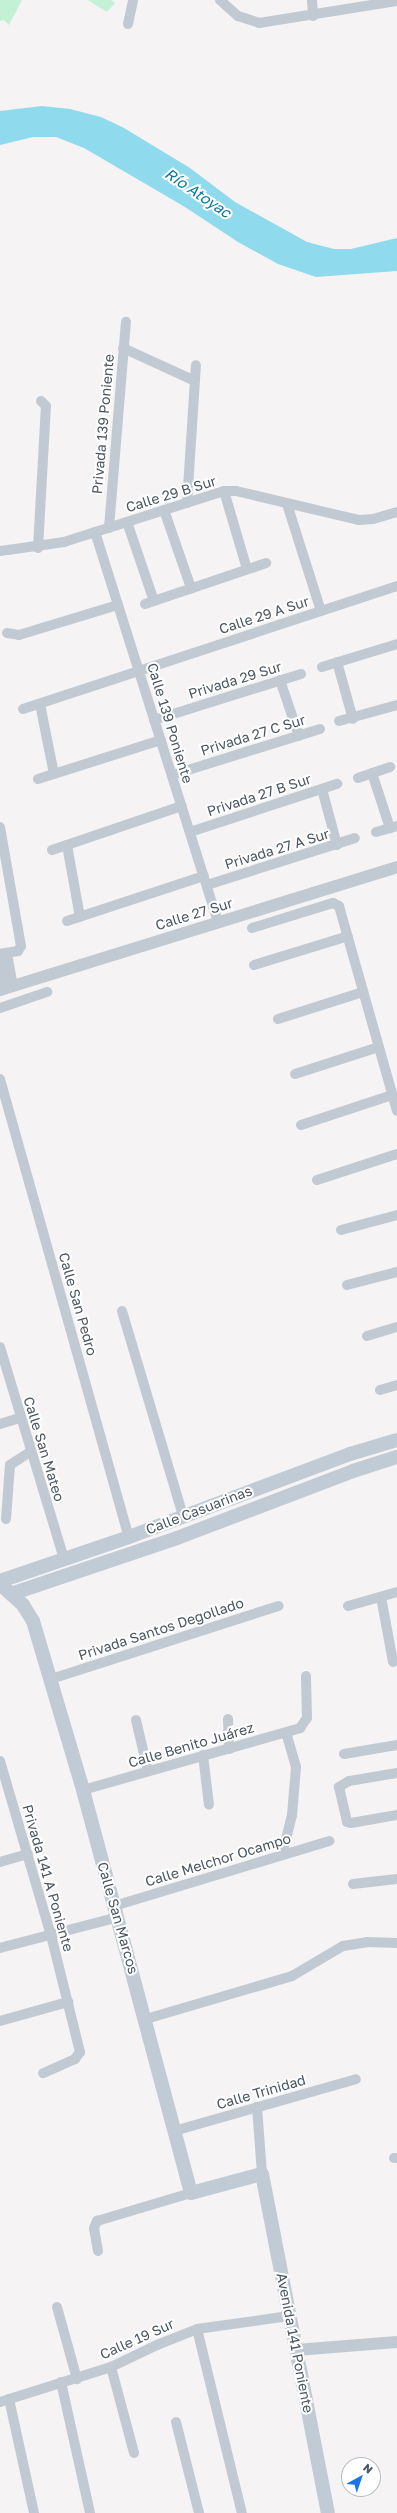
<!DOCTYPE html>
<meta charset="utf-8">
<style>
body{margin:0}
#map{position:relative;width:397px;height:2513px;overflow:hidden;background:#f5f3f3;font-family:"Golos Text",sans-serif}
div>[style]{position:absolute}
.green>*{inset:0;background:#c3f1d5}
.water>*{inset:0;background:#90daee}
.minor>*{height:10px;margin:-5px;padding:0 5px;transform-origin:5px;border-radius:5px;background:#c1cad2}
.tertiary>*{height:12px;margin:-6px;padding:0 6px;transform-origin:6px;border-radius:6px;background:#c1cad2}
.secondary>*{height:14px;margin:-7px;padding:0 7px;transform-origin:7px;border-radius:7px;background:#c1cbd6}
span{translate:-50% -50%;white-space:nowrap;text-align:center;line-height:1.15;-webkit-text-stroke:4px #fff;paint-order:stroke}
.street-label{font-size:14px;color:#4a5661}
.water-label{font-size:15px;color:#0c7c9b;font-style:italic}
.north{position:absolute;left:341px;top:2457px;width:40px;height:40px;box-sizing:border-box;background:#fff;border:1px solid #b7bbc0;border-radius:50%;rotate:40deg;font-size:11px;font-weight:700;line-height:16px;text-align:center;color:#4a5661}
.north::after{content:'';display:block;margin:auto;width:14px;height:18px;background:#1a73e8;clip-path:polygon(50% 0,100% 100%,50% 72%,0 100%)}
</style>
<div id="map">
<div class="green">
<i style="clip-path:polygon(0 0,22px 0,9px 25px,4px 20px,0 21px)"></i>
<i style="clip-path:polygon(88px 0,111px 0,115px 3px,107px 12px)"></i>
</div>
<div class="water">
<i style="clip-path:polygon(42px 106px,70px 109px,101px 117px,124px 128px,190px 168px,235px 202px,307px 242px,334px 249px,351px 249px,397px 238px,397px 271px,316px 277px,278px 264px,238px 242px,185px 207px,84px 148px,56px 137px,33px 137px,0 145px,0 111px)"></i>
</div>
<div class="minor">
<i style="left:220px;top:0;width:24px;rotate:42deg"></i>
<i style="left:238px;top:16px;width:22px;rotate:18deg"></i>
<i style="left:259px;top:23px;width:140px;rotate:-9.1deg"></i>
<i style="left:312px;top:0;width:16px;rotate:86deg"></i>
<i style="left:128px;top:24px;width:25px;rotate:-78deg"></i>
<i style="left:123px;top:348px;width:79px;rotate:24.6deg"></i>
<i style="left:224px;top:491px;width:81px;rotate:73.6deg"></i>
<i style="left:187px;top:503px;width:138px;rotate:-86.3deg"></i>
<i style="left:287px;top:504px;width:112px;rotate:72.4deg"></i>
<i style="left:164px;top:510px;width:83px;rotate:70.9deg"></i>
<i style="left:127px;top:522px;width:83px;rotate:71.1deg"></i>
<i style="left:109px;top:528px;width:207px;rotate:-85.3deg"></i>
<i style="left:95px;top:532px;width:409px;rotate:72.5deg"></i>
<i style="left:38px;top:548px;width:142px;rotate:-86.8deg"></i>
<i style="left:46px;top:406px;width:7px;rotate:-135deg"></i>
<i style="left:0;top:551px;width:65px;rotate:-8deg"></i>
<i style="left:64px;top:542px;width:168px;rotate:-17.7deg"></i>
<i style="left:224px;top:491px;width:12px"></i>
<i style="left:236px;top:491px;width:126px;rotate:13.3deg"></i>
<i style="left:359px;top:520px;width:14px;rotate:-4deg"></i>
<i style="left:373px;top:519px;width:25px;rotate:-16deg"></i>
<i style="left:145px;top:604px;width:128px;rotate:-18.7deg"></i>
<i style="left:7px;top:633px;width:12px;rotate:9deg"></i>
<i style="left:19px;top:635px;width:103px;rotate:-16.9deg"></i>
<i style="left:337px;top:662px;width:59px;rotate:74.3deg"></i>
<i style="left:322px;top:667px;width:78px;rotate:-17deg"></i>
<i style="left:280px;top:680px;width:59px;rotate:71.3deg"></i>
<i style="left:40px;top:704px;width:71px;rotate:78.7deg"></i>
<i style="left:23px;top:709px;width:394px;rotate:-18.2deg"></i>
<i style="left:154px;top:720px;width:154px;rotate:-17.4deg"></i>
<i style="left:339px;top:721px;width:60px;rotate:-15.4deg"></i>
<i style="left:372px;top:773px;width:58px;rotate:71.9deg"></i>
<i style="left:172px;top:775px;width:155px;rotate:-17.3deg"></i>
<i style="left:358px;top:778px;width:34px;rotate:-19deg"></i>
<i style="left:38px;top:779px;width:129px;rotate:-17.6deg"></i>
<i style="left:322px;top:789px;width:58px;rotate:75deg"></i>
<i style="left:0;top:827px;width:121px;rotate:80deg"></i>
<i style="left:21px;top:946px;width:6px;rotate:121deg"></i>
<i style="left:18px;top:951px;width:18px;rotate:171deg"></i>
<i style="left:190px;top:832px;width:155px;rotate:-18.1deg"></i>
<i style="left:376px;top:832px;width:22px;rotate:-16deg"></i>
<i style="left:67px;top:845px;width:73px;rotate:79.8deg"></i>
<i style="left:52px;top:850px;width:137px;rotate:-18.7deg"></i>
<i style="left:207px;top:885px;width:155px;rotate:-17.6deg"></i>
<i style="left:67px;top:921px;width:144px;rotate:-18.2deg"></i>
<i style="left:252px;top:928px;width:85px;rotate:-17.2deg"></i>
<i style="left:333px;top:903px;width:7px;rotate:27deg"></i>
<i style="left:339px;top:906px;width:213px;rotate:74.2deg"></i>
<i style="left:7px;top:953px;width:34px;rotate:80deg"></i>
<i style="left:0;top:955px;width:33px;rotate:81deg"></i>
<i style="left:254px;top:965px;width:98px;rotate:-17.1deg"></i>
<i style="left:0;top:1008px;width:50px;rotate:-18.8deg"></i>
<i style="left:278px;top:1019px;width:89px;rotate:-17.6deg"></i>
<i style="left:295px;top:1074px;width:88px;rotate:-17.8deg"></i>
<i style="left:0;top:1079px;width:476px;rotate:74.3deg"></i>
<i style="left:301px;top:1125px;width:96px;rotate:-18.2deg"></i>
<i style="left:317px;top:1180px;width:84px;rotate:-18deg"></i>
<i style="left:341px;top:1230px;width:58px;rotate:-15deg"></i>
<i style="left:347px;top:1285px;width:52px;rotate:-14.6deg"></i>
<i style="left:122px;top:1311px;width:214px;rotate:73.4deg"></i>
<i style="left:367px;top:1336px;width:31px;rotate:-17deg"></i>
<i style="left:0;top:1347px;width:221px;rotate:73.2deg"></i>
<i style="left:380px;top:1390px;width:18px;rotate:-16deg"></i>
<i style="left:0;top:1424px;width:21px;rotate:-17deg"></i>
<i style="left:6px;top:1519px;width:54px;rotate:-85.8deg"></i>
<i style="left:10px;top:1465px;width:24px;rotate:-33deg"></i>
<i style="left:381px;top:1597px;width:66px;rotate:79.5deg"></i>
<i style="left:348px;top:1606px;width:51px;rotate:-15.9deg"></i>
<i style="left:51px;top:1679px;width:239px;rotate:-17.8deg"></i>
<i style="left:228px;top:1719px;width:30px;rotate:88deg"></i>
<i style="left:136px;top:1720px;width:52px;rotate:76.8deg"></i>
<i style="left:344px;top:1754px;width:54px;rotate:-9.6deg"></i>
<i style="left:203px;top:1755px;width:50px;rotate:83.2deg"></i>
<i style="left:0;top:1761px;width:181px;rotate:73.7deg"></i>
<i style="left:51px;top:1935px;width:121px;rotate:76.1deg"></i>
<i style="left:80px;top:2052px;width:9px;rotate:126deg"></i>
<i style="left:75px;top:2059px;width:35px;rotate:156deg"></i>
<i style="left:397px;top:1773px;width:49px;rotate:170.5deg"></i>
<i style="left:349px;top:1781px;width:12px;rotate:149deg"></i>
<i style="left:339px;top:1787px;width:36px;rotate:77deg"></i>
<i style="left:347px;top:1822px;width:4px;rotate:14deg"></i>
<i style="left:351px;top:1823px;width:47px;rotate:-9.9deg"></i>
<i style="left:83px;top:1790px;width:226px;rotate:-15.9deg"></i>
<i style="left:300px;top:1728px;width:12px;rotate:-55deg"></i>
<i style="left:307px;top:1718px;width:42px;rotate:-91.4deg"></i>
<i style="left:282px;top:1855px;width:41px;rotate:-76deg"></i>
<i style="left:292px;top:1815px;width:48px;rotate:-85.2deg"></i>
<i style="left:296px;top:1767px;width:36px;rotate:-106deg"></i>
<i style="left:0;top:1862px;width:29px;rotate:-16deg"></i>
<i style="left:353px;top:1884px;width:44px;rotate:-6.5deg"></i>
<i style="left:114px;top:1906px;width:225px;rotate:-16.8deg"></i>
<i style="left:0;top:1948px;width:122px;rotate:-14.7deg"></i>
<i style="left:146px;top:2019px;width:152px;rotate:-16.4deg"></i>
<i style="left:292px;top:1976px;width:59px;rotate:-30.5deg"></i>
<i style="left:343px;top:1946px;width:24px;rotate:-9deg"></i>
<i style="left:367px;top:1942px;width:30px;rotate:2deg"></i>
<i style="left:0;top:2021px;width:71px;rotate:-15.6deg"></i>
<i style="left:257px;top:2107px;width:67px;rotate:85.7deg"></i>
<i style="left:174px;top:2131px;width:189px;rotate:-15.9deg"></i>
<i style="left:394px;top:2158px;width:3px"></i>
<i style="left:98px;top:2251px;width:23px;rotate:-100deg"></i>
<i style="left:94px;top:2228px;width:8px;rotate:-67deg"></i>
<i style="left:97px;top:2221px;width:98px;rotate:-16.6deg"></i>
<i style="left:57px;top:2307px;width:75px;rotate:74.5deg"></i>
<i style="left:197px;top:2329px;width:189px;rotate:76.3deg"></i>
<i style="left:111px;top:2367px;width:89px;rotate:75deg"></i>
<i style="left:61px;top:2382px;width:134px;rotate:77.5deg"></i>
<i style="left:9px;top:2399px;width:117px;rotate:77.6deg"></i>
<i style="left:0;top:2402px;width:116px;rotate:-17.5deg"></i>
<i style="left:111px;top:2367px;width:51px;rotate:-25.6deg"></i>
<i style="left:157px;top:2345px;width:43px;rotate:-21.8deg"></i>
<i style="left:197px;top:2329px;width:93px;rotate:-8deg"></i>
<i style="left:176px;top:2422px;width:94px;rotate:75.8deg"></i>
</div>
<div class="tertiary">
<i style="left:0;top:990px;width:416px;rotate:-17.2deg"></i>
<i style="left:296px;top:2350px;width:101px;rotate:-4.5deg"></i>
</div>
<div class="secondary">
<i style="left:0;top:1581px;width:136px;rotate:-18.8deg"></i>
<i style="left:129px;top:1537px;width:236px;rotate:-20.6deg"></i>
<i style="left:350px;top:1454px;width:49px;rotate:-16.6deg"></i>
<i style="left:0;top:1584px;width:31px;rotate:42deg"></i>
<i style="left:23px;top:1605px;width:19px;rotate:58deg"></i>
<i style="left:33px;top:1621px;width:176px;rotate:73.5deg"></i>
<i style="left:83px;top:1790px;width:417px;rotate:75deg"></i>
<i style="left:191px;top:2193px;width:73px;rotate:-15deg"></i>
<i style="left:262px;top:2174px;width:345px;rotate:79deg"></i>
<i style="left:11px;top:1594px;width:175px;rotate:-18.6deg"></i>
<i style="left:177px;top:1538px;width:188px;rotate:-20.8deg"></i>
<i style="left:353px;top:1471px;width:46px;rotate:-17.7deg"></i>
</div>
<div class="street-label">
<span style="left:103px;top:424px;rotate:-85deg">Privada 139 Poniente</span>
<span style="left:171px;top:494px;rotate:-17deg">Calle 29 B Sur</span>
<span style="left:264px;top:615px;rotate:-18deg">Calle 29 A Sur</span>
<span style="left:235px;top:680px;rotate:-17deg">Privada 29 Sur</span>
<span style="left:170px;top:723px;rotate:73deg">Calle 139 Poniente</span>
<span style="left:253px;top:735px;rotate:-17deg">Privada 27 C Sur</span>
<span style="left:259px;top:795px;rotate:-18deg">Privada 27 B Sur</span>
<span style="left:277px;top:849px;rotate:-17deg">Privada 27 A Sur</span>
<span style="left:194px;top:914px;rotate:-17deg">Calle 27 Sur</span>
<span style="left:78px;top:1304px;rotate:74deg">Calle San Pedro</span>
<span style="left:44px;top:1449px;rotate:73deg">Calle San Mateo</span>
<span style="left:199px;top:1510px;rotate:-21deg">Calle Casuarinas</span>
<span style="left:161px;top:1629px;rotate:-18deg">Privada Santos Degollado</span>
<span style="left:191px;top:1745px;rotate:-16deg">Calle Benito Juárez</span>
<span style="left:218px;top:1860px;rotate:-17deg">Calle Melchor Ocampo</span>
<span style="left:48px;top:1878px;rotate:74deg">Privada 141 A Poniente</span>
<span style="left:118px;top:1918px;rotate:74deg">Calle San Marcos</span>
<span style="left:261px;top:2092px;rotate:-16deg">Calle Trinidad</span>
<span style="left:137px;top:2339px;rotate:-24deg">Calle 19 Sur</span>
<span style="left:295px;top:2343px;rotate:79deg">Avenida 141 Poniente</span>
</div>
<div class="water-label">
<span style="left:198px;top:193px;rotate:34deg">Río Atoyac</span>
</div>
<div class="north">N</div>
</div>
